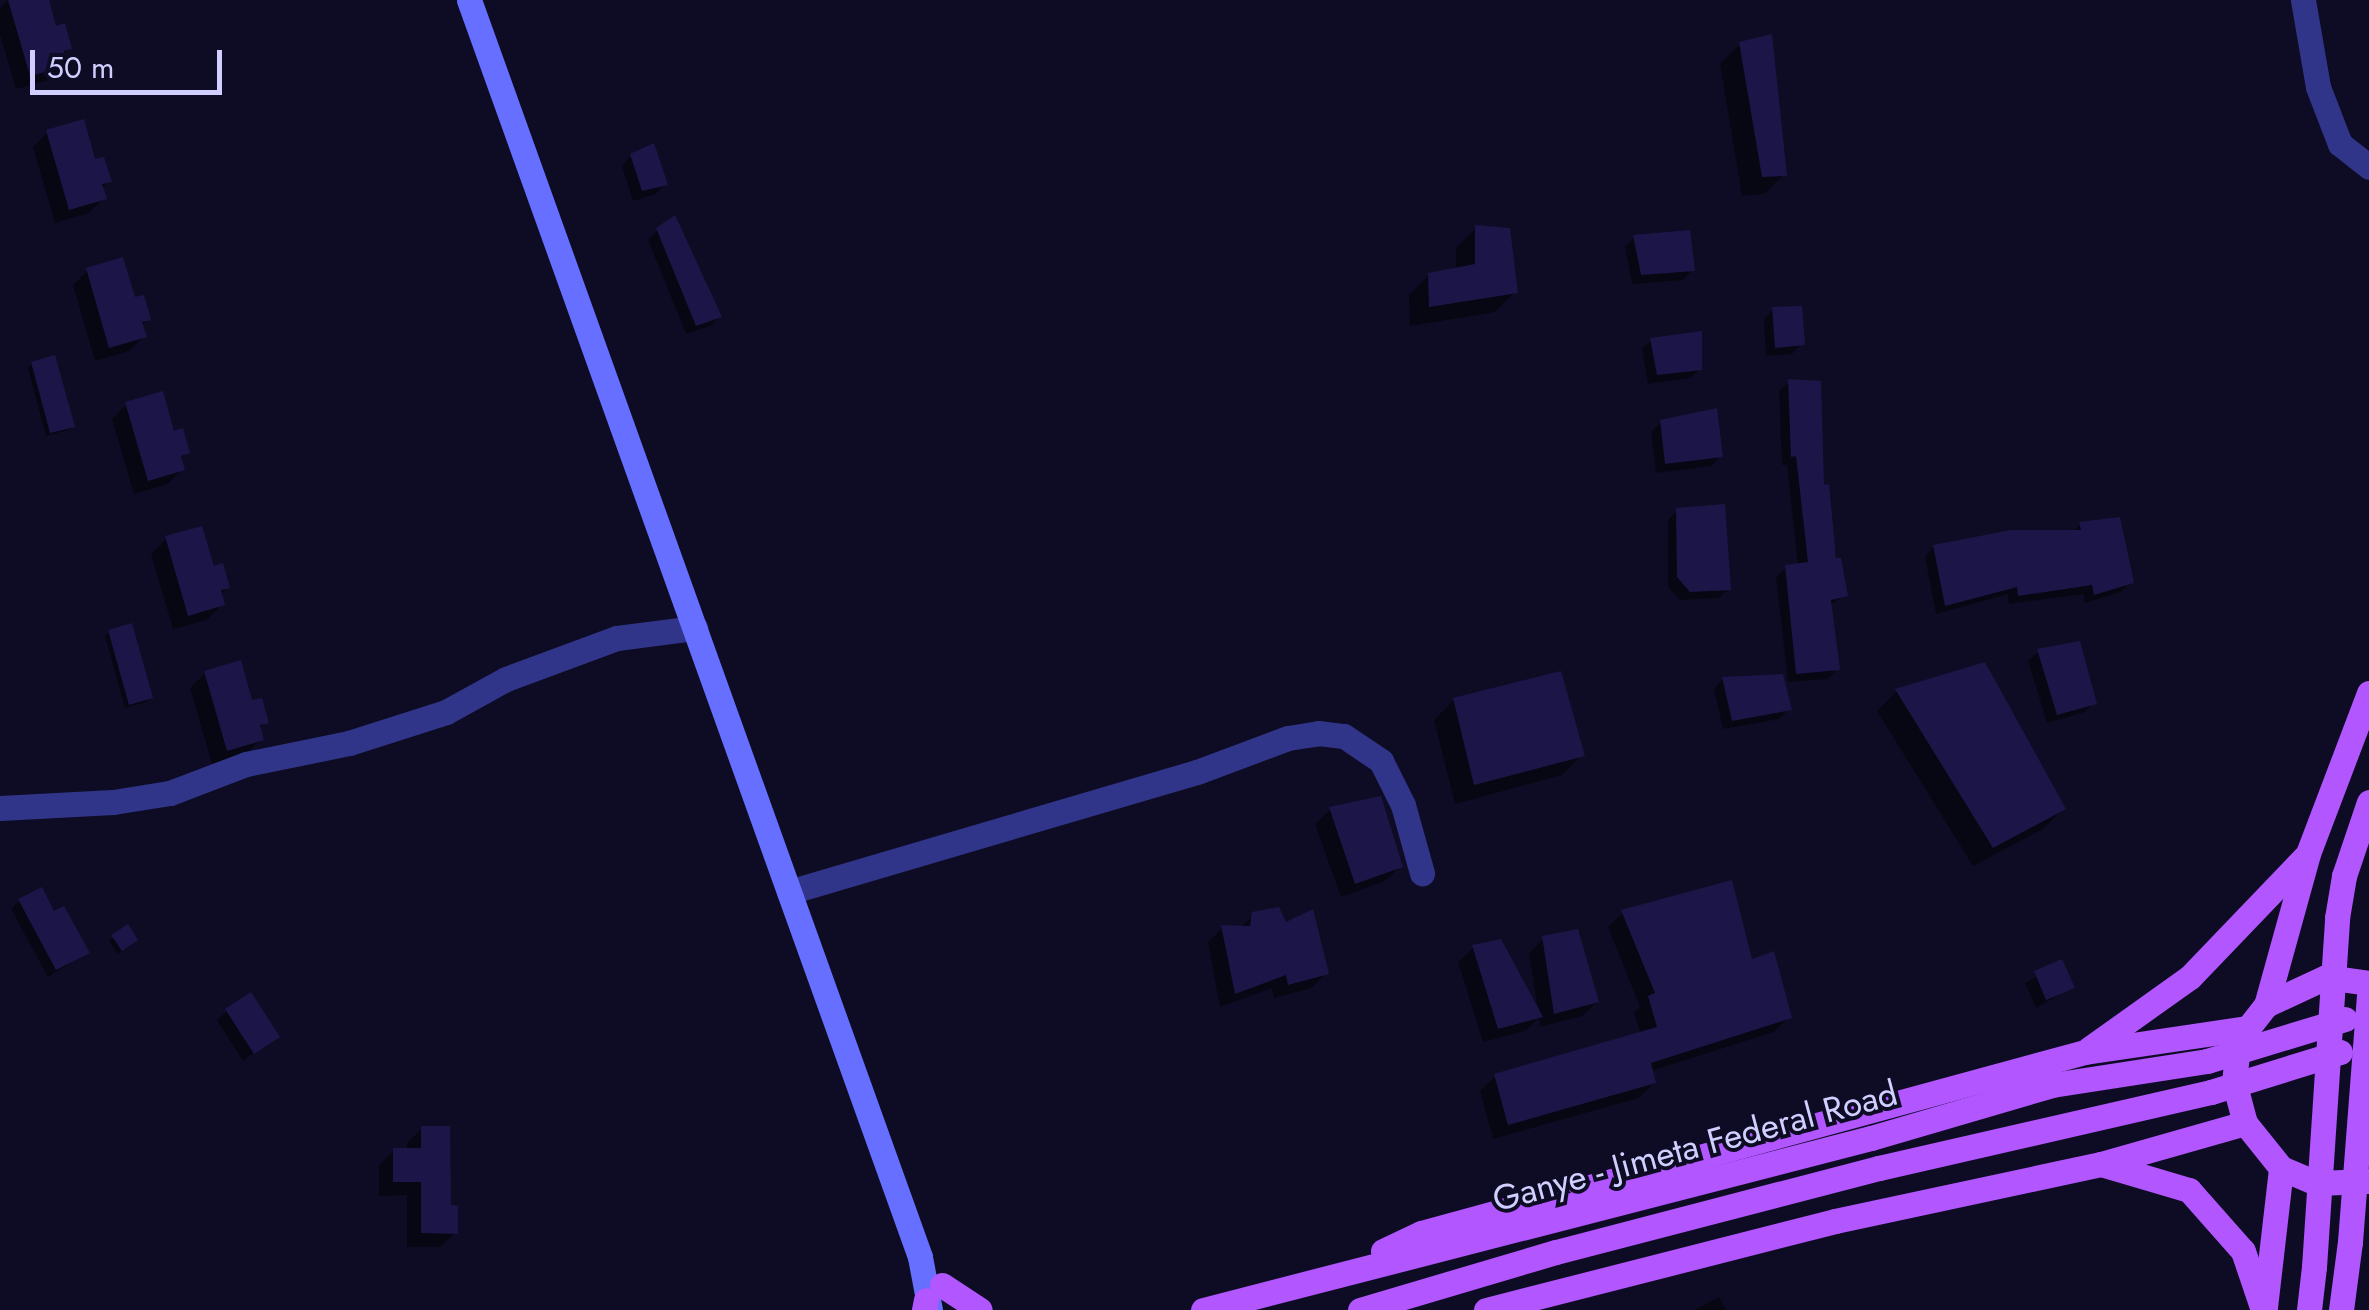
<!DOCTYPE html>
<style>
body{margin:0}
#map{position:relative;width:2369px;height:1310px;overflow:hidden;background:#0e0c24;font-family:Jost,sans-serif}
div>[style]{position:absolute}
.shadow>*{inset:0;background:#0007}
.building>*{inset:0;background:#1b1647}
.street>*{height:25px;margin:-12.5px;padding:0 12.5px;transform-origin:12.5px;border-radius:12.5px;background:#313589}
.secondary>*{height:25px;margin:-12.5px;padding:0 12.5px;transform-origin:12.5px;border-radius:12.5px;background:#666fff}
.primary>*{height:25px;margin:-12.5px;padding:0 12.5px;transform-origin:12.5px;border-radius:12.5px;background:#b256ff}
.primary-bridge>*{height:25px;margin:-12.5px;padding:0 12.5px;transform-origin:12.5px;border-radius:12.5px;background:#b256ff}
span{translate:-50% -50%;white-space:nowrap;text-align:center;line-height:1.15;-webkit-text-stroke:8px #0e0c24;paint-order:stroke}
.street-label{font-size:35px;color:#d0cfff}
.scale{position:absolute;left:30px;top:50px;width:192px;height:45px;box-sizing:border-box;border:5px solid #d0cfff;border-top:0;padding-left:12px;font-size:30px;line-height:35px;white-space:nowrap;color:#d0cfff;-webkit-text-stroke:8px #0e0c24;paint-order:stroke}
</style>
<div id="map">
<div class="shadow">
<i style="clip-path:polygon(8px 0,46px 0,55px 29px,70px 48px,62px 55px,65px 65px,50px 80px,16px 89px,0 35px,0 8px)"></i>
<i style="clip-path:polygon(1740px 44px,1784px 175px,1764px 194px,1742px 196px,1720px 64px)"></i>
<i style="clip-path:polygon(48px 132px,94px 162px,109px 181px,101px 189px,104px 198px,89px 213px,55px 223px,33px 147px)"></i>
<i style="clip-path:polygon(631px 156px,665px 184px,656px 194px,633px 201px,622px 166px)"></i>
<i style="clip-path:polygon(1476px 228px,1515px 292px,1495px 312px,1410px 326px,1409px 295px,1429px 275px,1456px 270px,1456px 248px)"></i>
<i style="clip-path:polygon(658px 230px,719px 317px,710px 326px,686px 334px,648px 240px)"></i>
<i style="clip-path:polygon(1634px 238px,1692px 270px,1683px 280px,1632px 284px,1625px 247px)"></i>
<i style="clip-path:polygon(88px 270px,133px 300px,148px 319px,141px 327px,144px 336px,129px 351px,95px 361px,73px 285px)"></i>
<i style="clip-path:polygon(1774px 309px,1802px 344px,1792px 354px,1766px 356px,1764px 319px)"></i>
<i style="clip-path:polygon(1651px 340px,1700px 369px,1690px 378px,1648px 384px,1642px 349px)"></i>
<i style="clip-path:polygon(32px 364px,72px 426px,68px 430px,46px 436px,28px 368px)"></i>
<i style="clip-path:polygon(1789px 382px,1822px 488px,1845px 595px,1829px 606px,1837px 669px,1828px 679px,1788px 682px,1776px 577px,1786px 568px,1798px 566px,1787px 465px,1782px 465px,1779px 391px)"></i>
<i style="clip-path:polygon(127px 404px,172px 434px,187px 452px,180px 460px,183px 469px,168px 484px,134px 494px,112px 419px)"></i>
<i style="clip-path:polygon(1661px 422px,1721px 456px,1711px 466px,1656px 473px,1651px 432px)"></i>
<i style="clip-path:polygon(1677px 511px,1728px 589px,1719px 598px,1680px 600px,1668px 587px,1668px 520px)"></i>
<i style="clip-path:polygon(2080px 524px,2131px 582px,2121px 592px,2085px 603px,2083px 594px,2009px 604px,2008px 594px,1936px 614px,1925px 557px,1934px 547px,2072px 533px)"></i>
<i style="clip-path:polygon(166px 539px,212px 569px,227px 587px,220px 595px,222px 605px,207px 620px,173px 629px,151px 554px)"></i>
<i style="clip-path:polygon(109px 632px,150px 697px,146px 702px,125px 708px,105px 636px)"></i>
<i style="clip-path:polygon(2038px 652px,2094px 703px,2085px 712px,2047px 723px,2028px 661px)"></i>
<i style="clip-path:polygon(205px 673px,251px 703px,266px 722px,258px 729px,261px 739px,246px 754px,212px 764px,190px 688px)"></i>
<i style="clip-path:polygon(1723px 679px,1789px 709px,1779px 719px,1723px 729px,1714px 689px)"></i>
<i style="clip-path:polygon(1897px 691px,2063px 809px,2043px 829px,1973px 866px,1877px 711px)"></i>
<i style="clip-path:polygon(1454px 700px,1582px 755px,1562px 775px,1455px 804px,1434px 720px)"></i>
<i style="clip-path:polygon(1330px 810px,1400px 867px,1385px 881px,1341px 897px,1315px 824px)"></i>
<i style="clip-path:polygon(19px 901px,53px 914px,87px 953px,48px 977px,11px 909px)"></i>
<i style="clip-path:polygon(1623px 913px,1750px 962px,1789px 1017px,1774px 1032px,1651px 1071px,1654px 1083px,1639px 1098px,1493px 1139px,1480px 1091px,1495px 1076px,1641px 1034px,1634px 1013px,1640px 1007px,1608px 927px)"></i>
<i style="clip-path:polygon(1254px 915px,1285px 925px,1326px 973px,1312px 988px,1274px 998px,1272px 988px,1220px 1007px,1208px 942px,1222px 928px,1240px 928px)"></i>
<i style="clip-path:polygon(113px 937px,131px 944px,117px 954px,109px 941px)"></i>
<i style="clip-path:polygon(1544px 938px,1597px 1002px,1582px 1016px,1540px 1027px,1539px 1018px,1525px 1031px,1483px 1042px,1458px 962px,1473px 948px,1538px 1011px,1529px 953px)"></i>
<i style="clip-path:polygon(2061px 962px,2072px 987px,2036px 1008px,2025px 983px)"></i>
<i style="clip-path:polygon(227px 1011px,277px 1036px,243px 1061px,217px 1020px)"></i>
<i style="clip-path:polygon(422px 1128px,455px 1233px,440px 1247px,407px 1247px,407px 1195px,379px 1196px,379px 1165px,394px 1150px,407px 1150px,407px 1143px)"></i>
<i style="clip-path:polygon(1719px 1297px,1726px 1310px,1696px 1310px,1698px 1308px)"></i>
</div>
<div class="building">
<i style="clip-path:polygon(8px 0,49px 0,56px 26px,65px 23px,72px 49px,64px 51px,68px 66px,30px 76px)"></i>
<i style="clip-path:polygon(1772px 34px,1787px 176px,1762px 177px,1739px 42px)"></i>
<i style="clip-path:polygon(84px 119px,95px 159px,104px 157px,112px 182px,102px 184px,107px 199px,69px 210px,46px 130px)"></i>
<i style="clip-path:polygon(654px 143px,668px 185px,642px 191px,630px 154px)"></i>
<i style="clip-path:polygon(675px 215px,722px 317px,696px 326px,656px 228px)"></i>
<i style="clip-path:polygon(1475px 225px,1510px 228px,1518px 293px,1429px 307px,1428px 273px,1475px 264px)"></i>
<i style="clip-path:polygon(1690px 230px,1695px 271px,1641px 275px,1633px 235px)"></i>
<i style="clip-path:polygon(123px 257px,135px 297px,144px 295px,151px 320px,142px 322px,147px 337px,109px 348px,86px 268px)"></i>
<i style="clip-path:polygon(1802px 306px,1805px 345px,1775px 348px,1772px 307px)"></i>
<i style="clip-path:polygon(1702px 331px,1702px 370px,1657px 375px,1650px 338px)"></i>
<i style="clip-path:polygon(55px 355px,75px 427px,50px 433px,31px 362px)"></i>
<i style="clip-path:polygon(1788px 379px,1821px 381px,1824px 485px,1829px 484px,1836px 558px,1841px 558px,1848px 596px,1831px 600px,1840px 670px,1796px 674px,1785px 565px,1808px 562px,1796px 456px,1791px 457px)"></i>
<i style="clip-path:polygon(163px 391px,174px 431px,183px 428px,190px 453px,181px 456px,185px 470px,148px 481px,125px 402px)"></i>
<i style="clip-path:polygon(1717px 408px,1723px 457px,1665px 464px,1660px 420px)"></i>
<i style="clip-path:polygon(1725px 504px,1731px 590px,1690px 592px,1677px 577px,1676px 508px)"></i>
<i style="clip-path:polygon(2120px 517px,2134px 583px,2094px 595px,2092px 585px,2018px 596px,2017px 587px,1945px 606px,1933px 545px,2011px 530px,2081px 530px,2079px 522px)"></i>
<i style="clip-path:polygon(202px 526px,214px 566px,223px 563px,230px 588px,221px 590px,225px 605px,188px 616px,165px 536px)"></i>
<i style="clip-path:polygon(132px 623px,153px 698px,129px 705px,108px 630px)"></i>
<i style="clip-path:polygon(2080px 641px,2097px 704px,2057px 715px,2037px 649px)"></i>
<i style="clip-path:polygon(241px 660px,252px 700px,262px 698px,269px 723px,260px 725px,264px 740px,227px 751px,204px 671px)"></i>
<i style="clip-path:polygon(1985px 662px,2066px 809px,1993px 848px,1895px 689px)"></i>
<i style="clip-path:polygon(1561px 671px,1585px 756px,1474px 785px,1453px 698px)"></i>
<i style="clip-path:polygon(1783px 674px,1792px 710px,1732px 721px,1722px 677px)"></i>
<i style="clip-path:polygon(1381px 796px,1403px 867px,1355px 884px,1329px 807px)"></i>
<i style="clip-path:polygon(1732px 880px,1752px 959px,1774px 951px,1792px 1018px,1651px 1063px,1656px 1083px,1508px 1125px,1494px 1074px,1657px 1027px,1648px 996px,1655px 993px,1621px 910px)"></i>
<i style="clip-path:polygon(42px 887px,54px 911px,64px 906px,90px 953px,56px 970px,18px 899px)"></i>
<i style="clip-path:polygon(1279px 907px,1286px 922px,1313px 909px,1329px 974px,1288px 985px,1286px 975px,1235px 994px,1221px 925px,1250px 926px,1252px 912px)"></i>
<i style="clip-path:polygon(128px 924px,138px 940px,122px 951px,111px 935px)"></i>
<i style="clip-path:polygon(1578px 929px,1599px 1002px,1554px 1014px,1542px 936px)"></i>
<i style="clip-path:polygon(1501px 939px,1543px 1017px,1498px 1029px,1472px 945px)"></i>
<i style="clip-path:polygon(2062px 959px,2075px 988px,2046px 1000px,2034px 971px)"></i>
<i style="clip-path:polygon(251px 992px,280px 1037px,254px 1054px,225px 1009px)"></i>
<i style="clip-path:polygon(421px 1126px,450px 1126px,451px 1205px,458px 1206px,458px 1234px,421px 1233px,421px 1182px,393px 1182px,393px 1148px,421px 1148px)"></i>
</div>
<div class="street">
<i style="left:2303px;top:0;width:88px;rotate:80.2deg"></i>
<i style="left:2318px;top:87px;width:61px;rotate:68.9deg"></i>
<i style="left:2340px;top:144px;width:37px;rotate:38deg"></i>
<i style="left:0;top:808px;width:113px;rotate:-3deg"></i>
<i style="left:113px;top:802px;width:58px;rotate:-9deg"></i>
<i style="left:170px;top:793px;width:81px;rotate:-20.9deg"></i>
<i style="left:246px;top:764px;width:105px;rotate:-11.5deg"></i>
<i style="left:349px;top:743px;width:102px;rotate:-17.7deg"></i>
<i style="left:446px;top:712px;width:68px;rotate:-28.8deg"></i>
<i style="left:506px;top:679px;width:118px;rotate:-20.3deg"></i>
<i style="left:617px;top:638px;width:79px;rotate:-7.3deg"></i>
<i style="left:789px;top:892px;width:425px;rotate:-16.4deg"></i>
<i style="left:1197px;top:772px;width:97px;rotate:-20.5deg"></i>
<i style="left:1288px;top:738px;width:30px;rotate:-9deg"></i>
<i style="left:1318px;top:733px;width:26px;rotate:7deg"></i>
<i style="left:1344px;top:736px;width:45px;rotate:34deg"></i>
<i style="left:1381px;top:761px;width:49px;rotate:63.4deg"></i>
<i style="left:1403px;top:805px;width:71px;rotate:74.4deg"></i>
</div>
<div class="secondary">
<i style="left:469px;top:0;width:1335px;rotate:70.26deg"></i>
<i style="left:920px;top:1257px;width:54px;rotate:79.3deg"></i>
</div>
<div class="primary">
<i style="left:2369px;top:693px;width:172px;rotate:110.8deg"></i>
<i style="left:2308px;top:854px;width:157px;rotate:105.5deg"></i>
<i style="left:2266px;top:1005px;width:29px;rotate:128deg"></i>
<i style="left:2248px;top:1028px;width:28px;rotate:113deg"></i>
<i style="left:2237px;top:1054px;width:28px;rotate:96deg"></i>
<i style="left:2234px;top:1082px;width:42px;rotate:75deg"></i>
<i style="left:2245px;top:1123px;width:58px;rotate:51.3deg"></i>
<i style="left:2281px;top:1168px;width:39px;rotate:23deg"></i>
<i style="left:2317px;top:1183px;width:52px;rotate:-2.2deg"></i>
<i style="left:2266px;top:1005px;width:66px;rotate:-25deg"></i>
<i style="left:2326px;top:977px;width:43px;rotate:7.9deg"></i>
<i style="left:2089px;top:1049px;width:124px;rotate:-35.5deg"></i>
<i style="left:2190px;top:977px;width:166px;rotate:-46.2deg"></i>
<i style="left:2101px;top:1164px;width:92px;rotate:16.5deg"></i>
<i style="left:2189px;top:1190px;width:81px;rotate:48.5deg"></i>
<i style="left:2243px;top:1251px;width:62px;rotate:71.3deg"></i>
<i style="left:1383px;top:1251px;width:42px;rotate:-25.3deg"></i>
<i style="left:1421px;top:1233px;width:688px;rotate:-15.25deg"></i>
<i style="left:2085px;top:1052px;width:165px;rotate:-8.4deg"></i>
<i style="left:942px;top:1285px;width:45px;rotate:33.3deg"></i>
<i style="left:2265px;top:1307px;width:140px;rotate:-83.4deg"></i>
<i style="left:924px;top:1310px;width:10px;rotate:-79deg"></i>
<i style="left:1203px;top:1310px;width:690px;rotate:-14.44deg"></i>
<i style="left:1871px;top:1138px;width:189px;rotate:-16.3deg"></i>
<i style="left:2052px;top:1085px;width:157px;rotate:-8.8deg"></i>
<i style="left:1360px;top:1310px;width:204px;rotate:-16.5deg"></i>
<i style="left:1556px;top:1252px;width:334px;rotate:-14.6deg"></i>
<i style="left:1879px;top:1168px;width:341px;rotate:-12.9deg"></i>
<i style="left:1486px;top:1310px;width:360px;rotate:-14.3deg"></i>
<i style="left:1835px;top:1221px;width:272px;rotate:-12.1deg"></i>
<i style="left:2101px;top:1164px;width:150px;rotate:-15.9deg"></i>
<i style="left:2309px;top:1310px;width:43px;rotate:-83.4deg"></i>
<i style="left:2341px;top:1310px;width:69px;rotate:-82.5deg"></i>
</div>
<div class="primary-bridge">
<i style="left:2207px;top:1061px;width:144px;rotate:-16.9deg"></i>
<i style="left:2211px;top:1092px;width:135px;rotate:-17.2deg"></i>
<i style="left:2350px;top:1242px;width:247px;rotate:-85.6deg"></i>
<i style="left:2314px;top:1267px;width:350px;rotate:-86.2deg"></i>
<i style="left:2337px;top:918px;width:43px;rotate:-80.5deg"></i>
<i style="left:2344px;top:876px;width:78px;rotate:-71.3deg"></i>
</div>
<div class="street-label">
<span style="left:1695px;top:1146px;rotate:-15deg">Ganye - Jimeta Federal Road</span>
</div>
<div class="scale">50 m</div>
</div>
